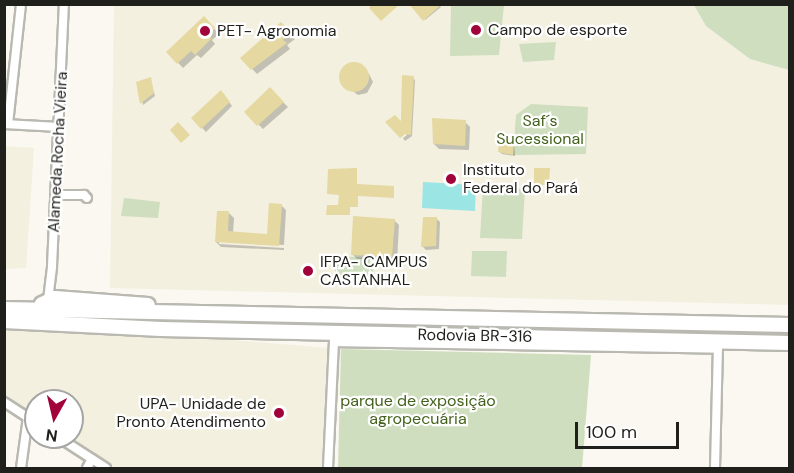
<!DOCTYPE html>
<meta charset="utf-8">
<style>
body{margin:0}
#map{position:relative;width:794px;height:473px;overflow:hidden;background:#faf8f0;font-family:"DM Sans",sans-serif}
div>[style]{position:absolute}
.built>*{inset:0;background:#f3f0e0}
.green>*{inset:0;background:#cedebe}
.water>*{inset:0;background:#9be5e4}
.shadow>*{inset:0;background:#0003}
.building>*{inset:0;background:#e5d8a1}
.round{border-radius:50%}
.roads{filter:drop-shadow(2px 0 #bab9b1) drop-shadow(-2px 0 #bab9b1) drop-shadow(0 2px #bab9b1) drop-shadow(0 -2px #bab9b1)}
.minor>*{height:8px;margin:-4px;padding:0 4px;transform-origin:4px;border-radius:4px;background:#fff}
.trunk>*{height:14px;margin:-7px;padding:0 7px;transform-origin:7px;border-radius:7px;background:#fff}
.dots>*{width:16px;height:16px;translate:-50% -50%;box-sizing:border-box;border:3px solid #fff;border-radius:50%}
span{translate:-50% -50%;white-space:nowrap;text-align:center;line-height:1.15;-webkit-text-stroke:4.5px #fff;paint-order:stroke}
.poi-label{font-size:16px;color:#1f1f1c}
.left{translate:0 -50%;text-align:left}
.right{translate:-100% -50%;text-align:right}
.park-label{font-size:16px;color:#44621c}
.street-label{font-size:16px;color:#1f1f1c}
.frame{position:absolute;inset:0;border:6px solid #1f1f1c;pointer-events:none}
.north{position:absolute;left:24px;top:389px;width:60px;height:60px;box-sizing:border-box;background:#fff;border:2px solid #a5a5a4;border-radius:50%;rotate:188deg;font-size:16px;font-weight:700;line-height:24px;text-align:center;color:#1f1f1c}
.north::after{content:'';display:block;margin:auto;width:21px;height:27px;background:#a10239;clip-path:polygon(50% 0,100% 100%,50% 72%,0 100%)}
.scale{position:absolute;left:575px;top:422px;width:104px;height:27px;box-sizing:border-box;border:3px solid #1f1f1c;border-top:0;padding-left:8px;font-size:18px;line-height:21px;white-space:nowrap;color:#1f1f1c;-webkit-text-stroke:4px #fff;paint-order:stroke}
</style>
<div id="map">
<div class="built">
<i style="clip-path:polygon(114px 5px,694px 5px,706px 26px,750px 59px,789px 70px,789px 305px,110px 288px)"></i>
<i style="clip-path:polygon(5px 146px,34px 148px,26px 268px,5px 269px)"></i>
<i style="clip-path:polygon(4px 321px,341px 349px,333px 468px,108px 468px,59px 437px,72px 437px,72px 401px,36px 401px,36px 423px,5px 402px)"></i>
</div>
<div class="green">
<i style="clip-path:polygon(451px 5px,504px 5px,499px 55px,450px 56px)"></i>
<i style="clip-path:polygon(694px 5px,789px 5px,789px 70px,750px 59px,706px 26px)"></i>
<i style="clip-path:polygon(556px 42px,554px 60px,523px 62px,519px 44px)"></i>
<i style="clip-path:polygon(531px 104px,588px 107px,586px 154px,513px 155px,516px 115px)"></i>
<i style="clip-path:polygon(483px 187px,525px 189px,522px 239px,480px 238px)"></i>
<i style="clip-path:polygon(124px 198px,160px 202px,158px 218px,121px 216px)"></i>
<i style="clip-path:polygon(472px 251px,507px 251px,506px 277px,471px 276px)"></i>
<i style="clip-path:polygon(336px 256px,374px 258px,373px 277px,335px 275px)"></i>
<i style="clip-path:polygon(341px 349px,591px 355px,582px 468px,338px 468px)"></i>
</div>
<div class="water">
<i style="clip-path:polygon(423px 182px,476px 185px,475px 211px,422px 208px)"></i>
</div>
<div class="shadow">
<i style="clip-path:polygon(439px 4px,441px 7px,425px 20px,412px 5px)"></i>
<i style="clip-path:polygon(204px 18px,219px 34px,212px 40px,215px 44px,201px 58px,197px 55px,183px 68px,168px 52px)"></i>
<i style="clip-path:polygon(286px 29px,295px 39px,287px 45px,290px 49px,257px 74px,242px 58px)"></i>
<i style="clip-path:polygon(354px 64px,369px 74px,373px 82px,367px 93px,358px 95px,343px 84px,341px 74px,345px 67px)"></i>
<i style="clip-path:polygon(413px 78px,415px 80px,412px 136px,405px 141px,403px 138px,407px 135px,405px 132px)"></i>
<i style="clip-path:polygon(150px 79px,155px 96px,143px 105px,138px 83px)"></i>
<i style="clip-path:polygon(270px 89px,288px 107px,263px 129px,246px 112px)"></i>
<i style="clip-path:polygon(224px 95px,232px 106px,206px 132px,193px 118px)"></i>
<i style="clip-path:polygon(465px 122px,470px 127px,469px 150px,439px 149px,434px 144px)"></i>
<i style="clip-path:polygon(514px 139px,515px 156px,502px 154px,500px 152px)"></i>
<i style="clip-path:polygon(281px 205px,286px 210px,284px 245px,219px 241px,219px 244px,284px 248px,284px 250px,221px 247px,216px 242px,229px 213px,234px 218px,233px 233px,269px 235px)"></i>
<i style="clip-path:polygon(437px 219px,440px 222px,439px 249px,426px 250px,422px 246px)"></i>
<i style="clip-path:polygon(394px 220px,399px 225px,397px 261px,357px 259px,352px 254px)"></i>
</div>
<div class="building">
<i style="clip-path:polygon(372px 4px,400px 4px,381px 21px,369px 8px)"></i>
<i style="clip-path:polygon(409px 4px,442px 4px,423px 21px)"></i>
<i style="clip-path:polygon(204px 16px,215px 28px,208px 35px,212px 38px,195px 55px,191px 51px,177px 64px,166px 52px)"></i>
<i style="clip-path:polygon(281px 22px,291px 33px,283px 40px,287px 43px,251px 70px,240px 58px)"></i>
<i class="round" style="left:339px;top:62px;width:30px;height:30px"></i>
<i style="clip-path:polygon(402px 75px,414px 76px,411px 135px,405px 134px,400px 138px,385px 122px,395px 115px,401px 121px)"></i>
<i style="clip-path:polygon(151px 77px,154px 93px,140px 104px,136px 82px)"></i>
<i style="clip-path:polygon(270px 87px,284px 102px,257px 126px,244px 112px)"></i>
<i style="clip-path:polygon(221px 90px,230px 102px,201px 129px,191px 118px)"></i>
<i style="clip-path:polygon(432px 118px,466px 120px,465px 146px,433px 144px)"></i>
<i style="clip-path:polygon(178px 122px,190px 135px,181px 143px,170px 130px)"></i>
<i style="clip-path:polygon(500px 136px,514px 138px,513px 155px,498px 152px)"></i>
<i style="clip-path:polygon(357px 168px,357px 184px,394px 186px,394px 198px,358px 196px,358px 207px,350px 207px,350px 215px,326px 215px,327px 205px,338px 205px,339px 195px,327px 194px,328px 169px)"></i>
<i style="clip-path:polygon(534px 168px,550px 168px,549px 185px,534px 185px)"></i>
<i style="clip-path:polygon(269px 203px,282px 204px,279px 246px,215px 242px,217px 211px,229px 211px,228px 231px,267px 234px)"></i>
<i style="clip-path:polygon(353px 216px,395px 219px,392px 257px,351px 255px)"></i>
<i style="clip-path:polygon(423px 217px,437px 217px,436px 246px,421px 247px)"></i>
</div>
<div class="roads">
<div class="minor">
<i style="left:4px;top:124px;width:55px;rotate:3.1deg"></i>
<i style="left:8px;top:124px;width:121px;rotate:-83.8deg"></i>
<i style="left:56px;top:195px;width:28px"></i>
<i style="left:84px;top:195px;width:4px;rotate:45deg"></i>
<i style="left:48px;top:300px;width:34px;rotate:-83deg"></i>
<i style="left:52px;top:266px;width:262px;rotate:-87.4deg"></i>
<i style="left:334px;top:342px;width:384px;rotate:1deg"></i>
<i style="left:4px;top:402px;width:38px;rotate:33deg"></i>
<i style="left:58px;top:437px;width:57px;rotate:32.9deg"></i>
<i style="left:21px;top:468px;width:51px;rotate:-82.2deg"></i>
<i style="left:87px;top:468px;width:10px;rotate:-61deg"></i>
<i style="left:328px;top:468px;width:129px;rotate:-87.3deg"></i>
<i style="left:715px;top:468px;width:122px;rotate:-88.6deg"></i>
</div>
<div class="trunk">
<i style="left:4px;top:309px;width:786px;rotate:1.17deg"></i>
<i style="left:39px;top:315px;width:11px;rotate:-75deg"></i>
<i style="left:42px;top:304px;width:14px;rotate:-25deg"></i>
<i style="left:55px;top:298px;width:93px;rotate:4.3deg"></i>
<i style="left:4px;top:321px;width:157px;rotate:2.9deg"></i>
<i style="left:161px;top:329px;width:629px;rotate:1.28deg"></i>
</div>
</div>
<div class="dots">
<i style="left:476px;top:30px;background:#a10239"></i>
<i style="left:205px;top:31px;background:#a10239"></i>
<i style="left:451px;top:179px;background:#a10239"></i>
<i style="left:308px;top:271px;background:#a10239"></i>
<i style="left:279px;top:413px;background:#a10239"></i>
</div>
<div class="poi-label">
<span class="left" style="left:488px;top:30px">Campo de esporte</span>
<span class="left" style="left:217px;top:31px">PET- Agronomia</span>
<span class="left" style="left:463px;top:179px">Instituto<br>Federal do Pará</span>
<span class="left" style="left:320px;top:271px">IFPA- CAMPUS<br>CASTANHAL</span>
<span class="right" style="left:266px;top:413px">UPA- Unidade de<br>Pronto Atendimento</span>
</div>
<div class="park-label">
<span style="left:540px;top:130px">Saf´s<br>Sucessional</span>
<span style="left:418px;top:410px">parque de exposição<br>agropecuária</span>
</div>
<div class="street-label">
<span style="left:58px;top:152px;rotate:-87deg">Alameda Rocha Vieira</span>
<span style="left:475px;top:336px;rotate:1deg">Rodovia BR-316</span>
</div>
<div class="frame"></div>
<div class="north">N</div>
<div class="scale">100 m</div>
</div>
